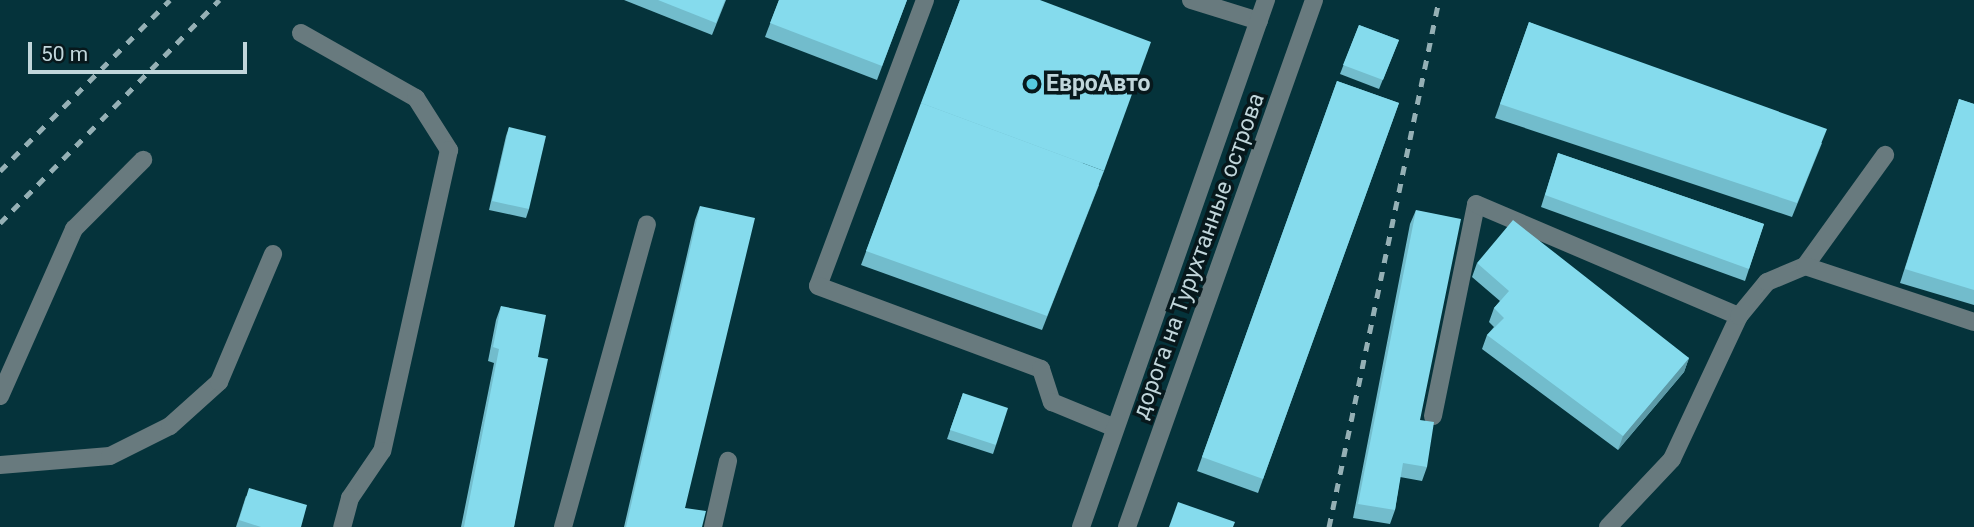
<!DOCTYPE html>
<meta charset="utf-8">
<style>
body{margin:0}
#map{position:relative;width:1974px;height:527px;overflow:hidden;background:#05333b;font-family:Roboto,sans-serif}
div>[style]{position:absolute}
.minor>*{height:18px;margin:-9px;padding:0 9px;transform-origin:9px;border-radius:9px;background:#687a7e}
.rail>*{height:5px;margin-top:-2.5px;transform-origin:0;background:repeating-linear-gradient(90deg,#95b0b5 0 9px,transparent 0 18px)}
.wall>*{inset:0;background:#72bccc}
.shaded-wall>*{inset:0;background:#5d99a6}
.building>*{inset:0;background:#85dbed}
.dots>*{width:19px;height:19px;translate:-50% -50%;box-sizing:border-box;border:4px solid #07181c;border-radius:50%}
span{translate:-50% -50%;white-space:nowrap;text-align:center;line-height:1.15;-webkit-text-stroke:7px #07181c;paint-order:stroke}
.poi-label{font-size:23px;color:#c1d6db;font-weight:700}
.left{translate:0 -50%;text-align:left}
.street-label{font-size:23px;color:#c1d6db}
.scale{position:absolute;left:28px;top:42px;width:219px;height:32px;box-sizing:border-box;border:4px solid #c1d6db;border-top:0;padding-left:9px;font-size:21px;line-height:24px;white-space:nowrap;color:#c1d6db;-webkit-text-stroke:5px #07181c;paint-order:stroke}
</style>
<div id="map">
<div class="minor">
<i style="left:925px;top:0;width:305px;rotate:110.5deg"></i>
<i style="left:818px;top:286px;width:238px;rotate:20.4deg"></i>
<i style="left:1041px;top:369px;width:35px;rotate:72deg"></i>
<i style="left:1052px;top:402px;width:68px;rotate:22.4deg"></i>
<i style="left:1191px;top:0;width:71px;rotate:17.2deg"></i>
<i style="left:301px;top:33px;width:132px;rotate:29.5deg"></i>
<i style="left:416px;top:98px;width:62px;rotate:57.6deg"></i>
<i style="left:449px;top:150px;width:308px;rotate:102.5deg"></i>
<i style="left:382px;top:451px;width:57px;rotate:124.2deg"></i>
<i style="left:350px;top:498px;width:30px;rotate:105deg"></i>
<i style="left:1805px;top:266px;width:137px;rotate:-54.2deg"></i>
<i style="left:0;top:396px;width:183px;rotate:-66.1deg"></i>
<i style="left:74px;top:229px;width:98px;rotate:-45deg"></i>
<i style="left:1433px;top:416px;width:216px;rotate:-78.5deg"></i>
<i style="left:1476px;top:204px;width:286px;rotate:23.1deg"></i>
<i style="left:0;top:465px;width:110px;rotate:-4.7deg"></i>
<i style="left:110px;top:456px;width:67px;rotate:-26.6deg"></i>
<i style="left:170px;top:426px;width:66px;rotate:-41.9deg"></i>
<i style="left:219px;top:382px;width:139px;rotate:-67.1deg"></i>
<i style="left:563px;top:527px;width:314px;rotate:-74.5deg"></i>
<i style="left:713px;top:527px;width:68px;rotate:-77.2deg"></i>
<i style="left:1081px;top:527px;width:559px;rotate:-70.66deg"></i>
<i style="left:1127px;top:527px;width:559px;rotate:-70.46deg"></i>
<i style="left:1608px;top:527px;width:93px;rotate:-46.7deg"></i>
<i style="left:1672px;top:459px;width:158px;rotate:-64.9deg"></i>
<i style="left:1739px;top:316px;width:44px;rotate:-50.5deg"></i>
<i style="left:1767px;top:282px;width:41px;rotate:-22.8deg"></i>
<i style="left:1805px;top:266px;width:178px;rotate:18.3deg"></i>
</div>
<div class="rail">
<i style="left:0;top:171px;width:241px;rotate:-45.2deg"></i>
<i style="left:0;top:223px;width:313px;rotate:-45.5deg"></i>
<i style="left:1329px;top:527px;width:538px;rotate:-78.21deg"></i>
</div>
<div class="wall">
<i style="clip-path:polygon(624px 0,726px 0,712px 35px)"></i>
<i style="clip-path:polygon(779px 0,907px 0,877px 80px,765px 37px)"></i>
<i style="clip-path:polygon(960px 0,1099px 185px,1042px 330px,861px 265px)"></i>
<i style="clip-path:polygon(1529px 22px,1822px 143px,1792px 217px,1495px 118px)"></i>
<i style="clip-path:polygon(1359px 25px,1399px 40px,1379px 89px,1340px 74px)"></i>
<i style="clip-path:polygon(1337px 81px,1399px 103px,1258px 493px,1197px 471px)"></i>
<i style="clip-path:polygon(1959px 99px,1974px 104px,1974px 305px,1900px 283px)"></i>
<i style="clip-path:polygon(509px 127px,529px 209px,526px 218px,489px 210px,506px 136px)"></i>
<i style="clip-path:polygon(1558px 153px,1764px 224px,1745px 281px,1541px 207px)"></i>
<i style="clip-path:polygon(700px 206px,685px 508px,702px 527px,624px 527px,695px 220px)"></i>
<i style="clip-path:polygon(1416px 210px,1420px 420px,1427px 467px,1422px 481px,1400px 477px,1395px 510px,1390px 524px,1353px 518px,1410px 224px)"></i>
<i style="clip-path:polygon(1477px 263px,1689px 358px,1684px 372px,1618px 450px,1482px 349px,1487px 335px,1494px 327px,1489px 322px,1494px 308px,1500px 301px,1472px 277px)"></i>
<i style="clip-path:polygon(501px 306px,538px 357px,514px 527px,461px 527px,494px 363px,488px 361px,496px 320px)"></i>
<i style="clip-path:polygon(963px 393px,996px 445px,993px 454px,947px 439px)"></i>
<i style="clip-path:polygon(246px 496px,301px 527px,236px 527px)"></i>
</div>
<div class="shaded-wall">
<i style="clip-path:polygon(1689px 358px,1684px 372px,1618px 450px,1623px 436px)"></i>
</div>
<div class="building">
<i style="clip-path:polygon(658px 0,725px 0,716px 23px)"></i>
<i style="clip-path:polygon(779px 0,907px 0,882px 66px,770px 23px)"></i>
<i style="clip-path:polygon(960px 0,1040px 0,1151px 42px,1104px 171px,921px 103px)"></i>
<i style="clip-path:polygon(1529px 22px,1827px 129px,1797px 203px,1500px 104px)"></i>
<i style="clip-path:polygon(1359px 25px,1399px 40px,1383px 80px,1343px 65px)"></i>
<i style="clip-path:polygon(1337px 81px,1399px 103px,1263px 479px,1202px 457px)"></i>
<i style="clip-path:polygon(1959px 99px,1974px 104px,1974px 290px,1905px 269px)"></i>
<i style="clip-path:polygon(921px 103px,1104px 171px,1047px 316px,866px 251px)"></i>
<i style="clip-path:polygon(509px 127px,546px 136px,529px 209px,492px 201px)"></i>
<i style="clip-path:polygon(1558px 153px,1764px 224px,1749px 269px,1545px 195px)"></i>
<i style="clip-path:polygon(700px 206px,755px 218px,685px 508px,706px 511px,702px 527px,626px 527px)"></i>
<i style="clip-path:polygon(1416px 210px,1461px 219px,1420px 420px,1434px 422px,1427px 467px,1403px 463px,1395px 510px,1358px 504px)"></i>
<i style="clip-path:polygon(1513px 220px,1689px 358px,1623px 436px,1487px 335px,1504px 318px,1494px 308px,1509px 291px,1477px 263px)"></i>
<i style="clip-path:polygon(501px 306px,546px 315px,538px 357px,548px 359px,514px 527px,464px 527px,499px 349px,493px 347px)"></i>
<i style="clip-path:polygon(963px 393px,1008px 408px,996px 445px,950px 430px)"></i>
<i style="clip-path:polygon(249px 488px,307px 505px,301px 527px,261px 527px,239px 520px)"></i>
<i style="clip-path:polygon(1178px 502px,1235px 522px,1233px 527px,1169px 527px)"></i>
</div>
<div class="dots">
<i style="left:1032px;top:84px;background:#55cadf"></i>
</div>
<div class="poi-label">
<span class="left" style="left:1046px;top:84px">ЕвроАвто</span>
</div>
<div class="street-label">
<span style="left:1199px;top:256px;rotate:-70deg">дорога на Турухтанные острова</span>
</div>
<div class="scale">50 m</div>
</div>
